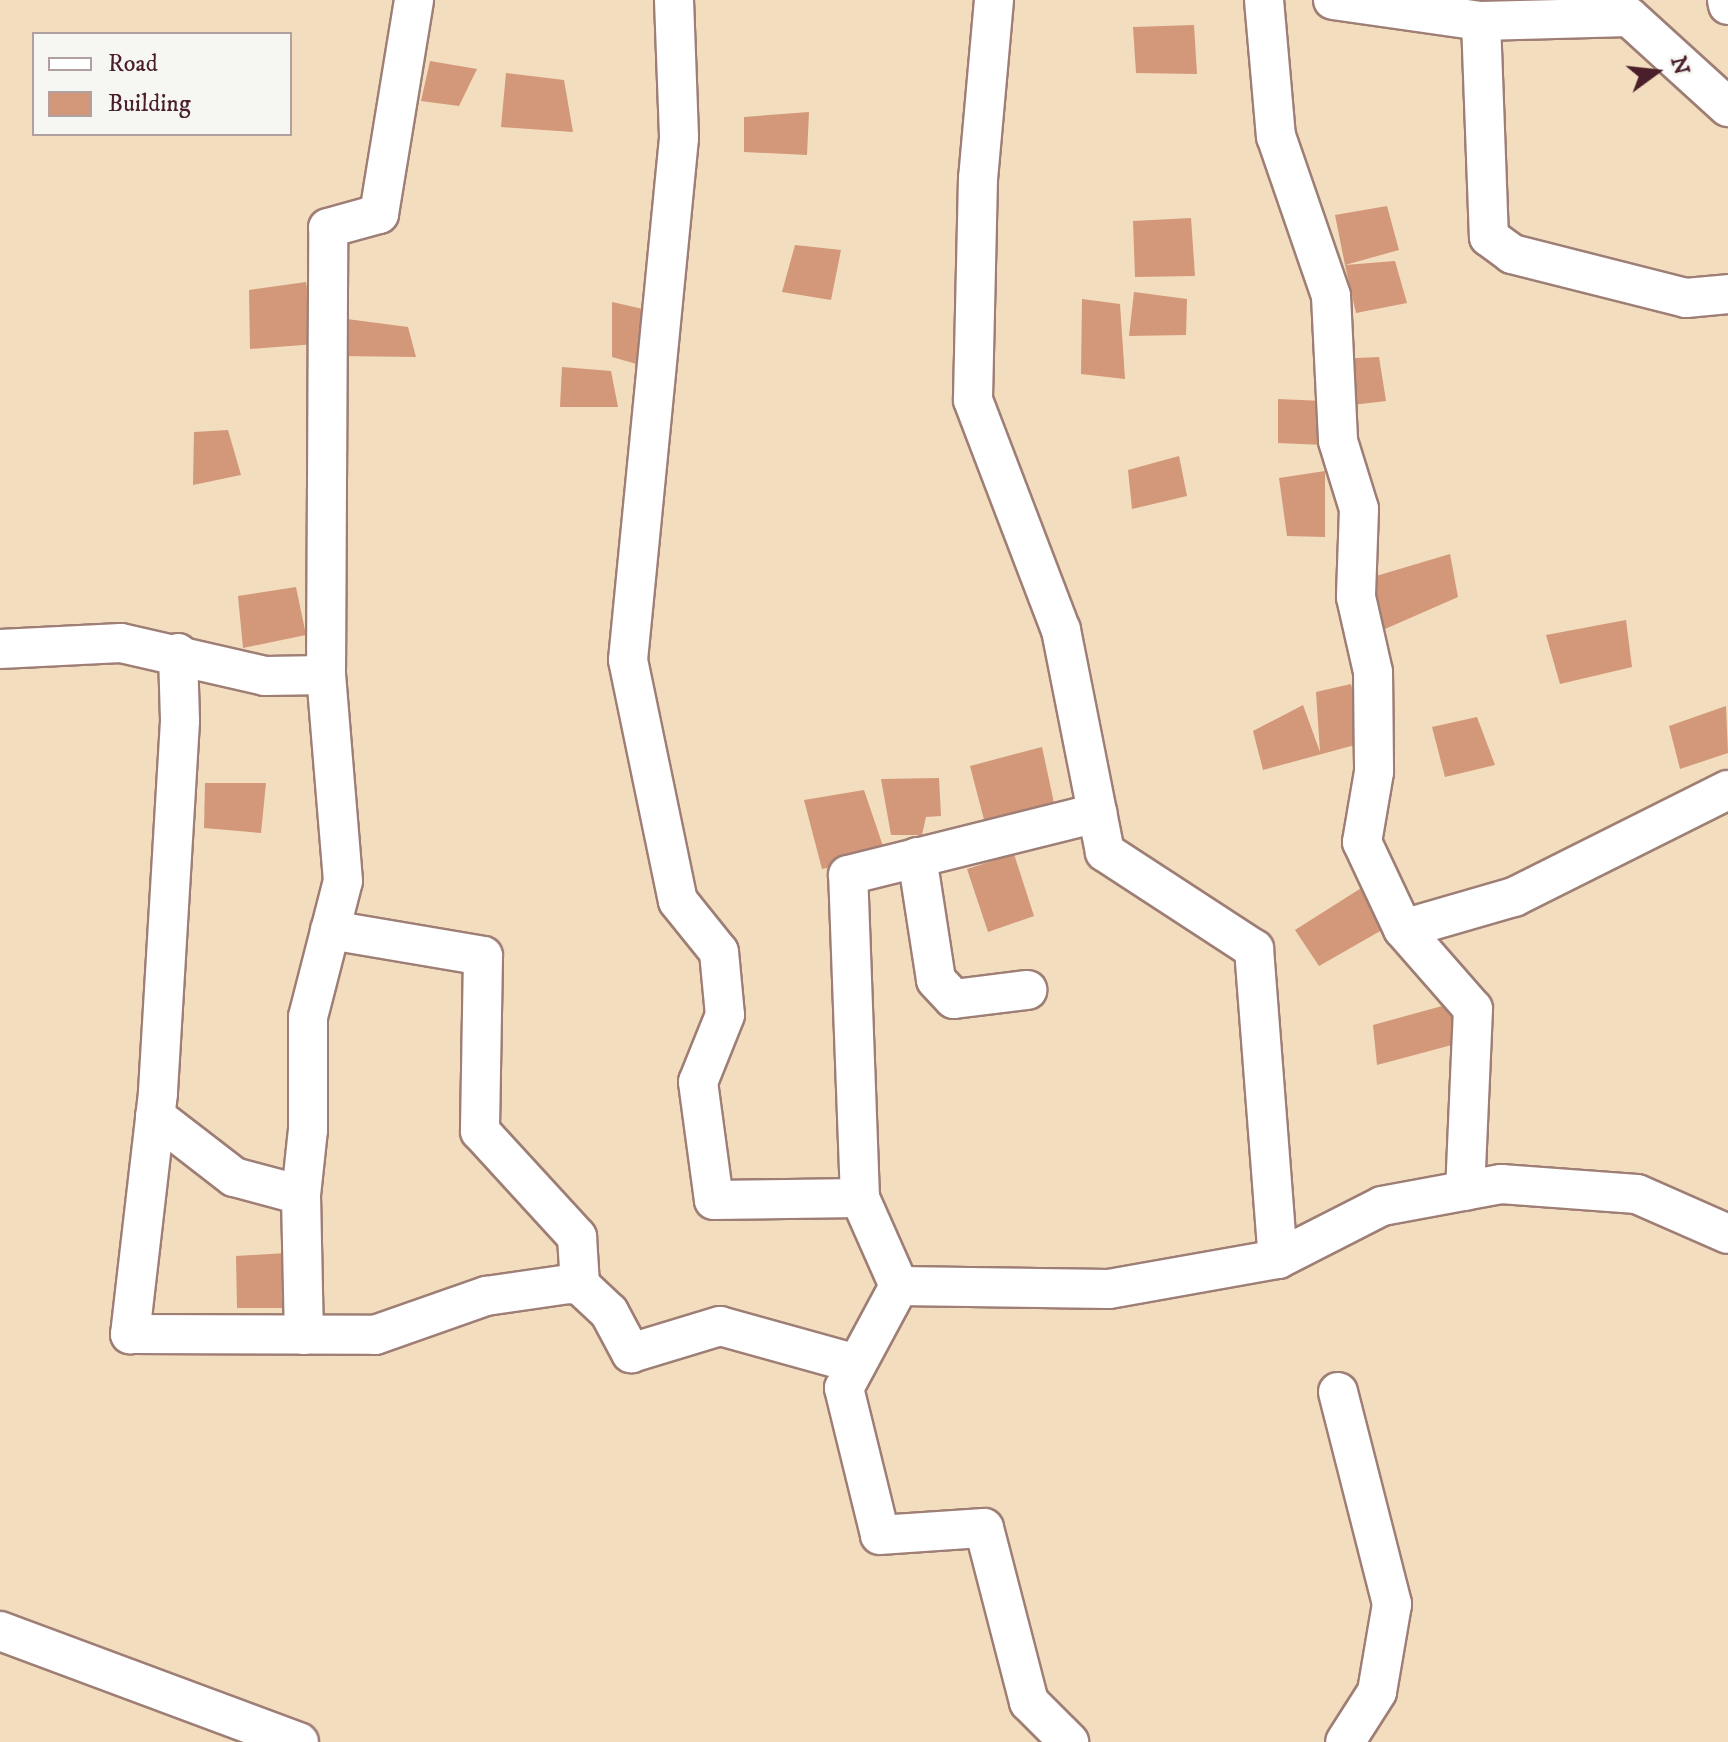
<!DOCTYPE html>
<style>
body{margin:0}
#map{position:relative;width:1728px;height:1742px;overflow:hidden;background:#f2ddbf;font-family:"IM FELL DW Pica",serif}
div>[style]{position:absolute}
.building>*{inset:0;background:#d39879}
.roads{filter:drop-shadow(2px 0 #9e7e75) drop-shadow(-2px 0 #9e7e75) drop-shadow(0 2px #9e7e75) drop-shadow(0 -2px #9e7e75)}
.street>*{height:38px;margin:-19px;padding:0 19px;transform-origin:19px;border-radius:19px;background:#fff}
span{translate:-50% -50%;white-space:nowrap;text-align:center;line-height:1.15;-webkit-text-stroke:7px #f6f6f2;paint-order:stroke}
.legend{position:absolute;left:32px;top:32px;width:260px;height:104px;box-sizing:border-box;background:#f6f6f2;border:2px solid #b1a0a2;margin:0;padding:10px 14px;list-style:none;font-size:24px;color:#4a1f2b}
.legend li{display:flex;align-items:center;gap:16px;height:40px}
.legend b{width:40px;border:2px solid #b1a0a2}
.north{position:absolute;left:1616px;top:32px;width:80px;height:80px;-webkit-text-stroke:6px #f6f6f2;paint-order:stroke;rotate:75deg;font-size:22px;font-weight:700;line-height:32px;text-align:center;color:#4a1f2b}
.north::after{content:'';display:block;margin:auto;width:28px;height:36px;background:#4a1f2b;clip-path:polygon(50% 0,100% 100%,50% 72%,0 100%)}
</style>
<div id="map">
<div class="building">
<i style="clip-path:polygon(1194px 25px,1197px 74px,1136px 73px,1133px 27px)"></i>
<i style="clip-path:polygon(430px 61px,477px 69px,459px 106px,421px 101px)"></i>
<i style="clip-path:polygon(506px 73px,564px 80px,573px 132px,501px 127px)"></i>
<i style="clip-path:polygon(809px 112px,807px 155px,744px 152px,744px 117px)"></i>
<i style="clip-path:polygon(1387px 206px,1399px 250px,1345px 265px,1335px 215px)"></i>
<i style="clip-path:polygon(1191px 218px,1195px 276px,1135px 277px,1133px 221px)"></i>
<i style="clip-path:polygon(795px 245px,841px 250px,831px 300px,782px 292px)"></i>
<i style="clip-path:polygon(1395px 261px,1407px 303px,1356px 313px,1345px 265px)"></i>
<i style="clip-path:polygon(306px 282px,316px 344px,250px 349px,249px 290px)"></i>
<i style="clip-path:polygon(1134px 292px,1187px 299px,1186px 335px,1129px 336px)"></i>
<i style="clip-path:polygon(1082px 299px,1120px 304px,1125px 379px,1081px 374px)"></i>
<i style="clip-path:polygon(612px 302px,643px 309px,640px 365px,612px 357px)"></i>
<i style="clip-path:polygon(339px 318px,408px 327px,416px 357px,338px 356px)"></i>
<i style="clip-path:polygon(1379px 357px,1386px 401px,1344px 406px,1336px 359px)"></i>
<i style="clip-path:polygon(562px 367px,611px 371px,618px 407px,560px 407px)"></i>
<i style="clip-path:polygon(1278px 399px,1324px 401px,1324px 445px,1278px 443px)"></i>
<i style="clip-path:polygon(228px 430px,241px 475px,193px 485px,194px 432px)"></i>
<i style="clip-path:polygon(1179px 456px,1187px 496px,1132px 509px,1128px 470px)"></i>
<i style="clip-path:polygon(1325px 471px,1325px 537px,1287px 536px,1279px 478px)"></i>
<i style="clip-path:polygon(1450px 554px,1458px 597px,1385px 629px,1366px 579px)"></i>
<i style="clip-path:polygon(296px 587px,306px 635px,243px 648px,238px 596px)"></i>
<i style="clip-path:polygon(1626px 620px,1632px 667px,1560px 684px,1546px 635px)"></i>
<i style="clip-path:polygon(1351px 684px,1366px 742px,1263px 770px,1253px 731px,1303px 705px,1320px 752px,1316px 692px)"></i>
<i style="clip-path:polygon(1726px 706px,1728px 753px,1680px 769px,1669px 726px)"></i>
<i style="clip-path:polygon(1477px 717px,1495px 765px,1445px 777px,1432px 727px)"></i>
<i style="clip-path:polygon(1042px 747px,1057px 817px,988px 835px,970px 766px)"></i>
<i style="clip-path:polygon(939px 778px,941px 816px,926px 817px,922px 835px,891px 835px,881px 779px)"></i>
<i style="clip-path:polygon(205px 783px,266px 783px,261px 833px,204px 828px)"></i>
<i style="clip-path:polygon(864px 790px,886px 855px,822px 869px,804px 800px)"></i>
<i style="clip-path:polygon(1014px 854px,1034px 916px,988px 932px,967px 869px)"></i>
<i style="clip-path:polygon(1366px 885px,1389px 926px,1319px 966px,1295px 930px)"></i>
<i style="clip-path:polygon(1453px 1003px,1463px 1042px,1377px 1065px,1373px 1025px)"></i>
<i style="clip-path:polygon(286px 1253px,285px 1308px,237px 1308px,236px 1256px)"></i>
</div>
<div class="roads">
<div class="street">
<i style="left:674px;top:0;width:138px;rotate:87.9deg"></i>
<i style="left:679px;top:138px;width:524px;rotate:95.58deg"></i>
<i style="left:628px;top:660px;width:246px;rotate:78.3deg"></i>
<i style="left:678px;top:901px;width:65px;rotate:51.2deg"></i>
<i style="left:719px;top:952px;width:63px;rotate:84.6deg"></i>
<i style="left:725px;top:1015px;width:72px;rotate:111.9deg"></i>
<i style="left:698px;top:1082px;width:119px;rotate:82.3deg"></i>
<i style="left:714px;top:1200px;width:146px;rotate:-0.8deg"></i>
<i style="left:860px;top:1198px;width:96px;rotate:66.1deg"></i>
<i style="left:899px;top:1286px;width:210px;rotate:0.8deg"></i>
<i style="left:1109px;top:1289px;width:172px;rotate:-10.1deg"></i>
<i style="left:994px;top:0;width:179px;rotate:95.1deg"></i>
<i style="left:978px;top:178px;width:222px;rotate:91.3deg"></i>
<i style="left:973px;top:400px;width:246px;rotate:69.1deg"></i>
<i style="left:1061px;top:630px;width:226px;rotate:78.8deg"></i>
<i style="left:1105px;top:852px;width:178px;rotate:33.1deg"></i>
<i style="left:1254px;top:949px;width:311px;rotate:85.6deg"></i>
<i style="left:1278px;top:1259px;width:117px;rotate:-27deg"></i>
<i style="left:1382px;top:1206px;width:121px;rotate:-10.5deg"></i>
<i style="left:1501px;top:1184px;width:136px;rotate:4.2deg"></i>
<i style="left:1637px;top:1194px;width:99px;rotate:23.7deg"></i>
<i style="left:1264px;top:0;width:137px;rotate:85deg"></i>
<i style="left:1276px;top:136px;width:169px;rotate:71deg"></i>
<i style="left:1331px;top:296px;width:145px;rotate:87.2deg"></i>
<i style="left:1338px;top:441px;width:71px;rotate:72.8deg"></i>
<i style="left:1359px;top:509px;width:88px;rotate:92deg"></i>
<i style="left:1356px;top:597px;width:77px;rotate:77.2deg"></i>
<i style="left:1373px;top:672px;width:100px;rotate:89.4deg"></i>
<i style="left:1374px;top:772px;width:71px;rotate:99.7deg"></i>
<i style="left:1362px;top:842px;width:96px;rotate:64.8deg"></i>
<i style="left:1403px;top:929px;width:106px;rotate:48.8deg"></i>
<i style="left:1473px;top:1009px;width:182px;rotate:92.5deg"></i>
<i style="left:1333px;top:0;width:149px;rotate:8.1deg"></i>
<i style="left:1481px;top:21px;width:148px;rotate:-1.5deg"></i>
<i style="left:1629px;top:17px;width:134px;rotate:42.3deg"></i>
<i style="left:1727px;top:0;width:5px;rotate:79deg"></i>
<i style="left:1481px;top:21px;width:216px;rotate:87.9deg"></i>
<i style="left:1489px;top:237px;width:29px;rotate:36deg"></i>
<i style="left:1512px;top:254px;width:179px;rotate:14.2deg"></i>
<i style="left:1686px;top:298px;width:42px;rotate:-5.4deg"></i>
<i style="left:0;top:649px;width:121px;rotate:-2.8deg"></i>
<i style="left:121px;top:643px;width:148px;rotate:12.9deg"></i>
<i style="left:265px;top:676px;width:61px;rotate:-0.9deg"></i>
<i style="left:178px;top:653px;width:68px;rotate:88.3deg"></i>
<i style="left:180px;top:721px;width:373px;rotate:93.4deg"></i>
<i style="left:158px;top:1093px;width:243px;rotate:96.6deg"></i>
<i style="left:130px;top:1334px;width:245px;rotate:0.2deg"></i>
<i style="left:375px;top:1335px;width:118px;rotate:-19.4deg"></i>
<i style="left:486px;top:1296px;width:84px;rotate:-8.2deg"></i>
<i style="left:569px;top:1284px;width:11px;rotate:5deg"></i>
<i style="left:580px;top:1285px;width:40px;rotate:43deg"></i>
<i style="left:609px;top:1312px;width:47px;rotate:61.8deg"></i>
<i style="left:631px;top:1353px;width:93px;rotate:-16.9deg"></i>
<i style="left:720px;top:1326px;width:142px;rotate:15.5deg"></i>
<i style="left:917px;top:857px;width:124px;rotate:81.2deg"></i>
<i style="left:936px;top:980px;width:26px;rotate:47deg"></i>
<i style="left:954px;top:999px;width:74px;rotate:-7deg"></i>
<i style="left:1403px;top:929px;width:116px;rotate:-16.1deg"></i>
<i style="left:1514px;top:897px;width:239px;rotate:-26.6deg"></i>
<i style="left:330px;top:930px;width:155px;rotate:9.6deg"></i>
<i style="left:483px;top:956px;width:175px;rotate:91deg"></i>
<i style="left:480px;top:1131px;width:144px;rotate:47.5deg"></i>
<i style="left:577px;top:1237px;width:48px;rotate:86.4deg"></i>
<i style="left:155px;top:1116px;width:100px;rotate:37.7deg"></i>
<i style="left:234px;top:1177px;width:69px;rotate:15deg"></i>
<i style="left:301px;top:1195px;width:65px;rotate:-83.9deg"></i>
<i style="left:308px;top:1130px;width:113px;rotate:-90deg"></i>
<i style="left:308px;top:1017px;width:140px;rotate:-75.6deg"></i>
<i style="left:343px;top:881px;width:207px;rotate:-94.7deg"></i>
<i style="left:326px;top:675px;width:447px;rotate:-89.7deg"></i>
<i style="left:328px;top:228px;width:53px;rotate:-15.4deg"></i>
<i style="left:379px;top:214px;width:217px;rotate:-80.7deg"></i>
<i style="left:301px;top:1195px;width:140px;rotate:88.8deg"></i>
<i style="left:860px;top:1198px;width:323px;rotate:-92.1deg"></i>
<i style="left:848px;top:875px;width:257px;rotate:-14deg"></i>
<i style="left:899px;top:1286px;width:116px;rotate:118.3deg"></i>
<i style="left:844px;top:1388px;width:151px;rotate:76.2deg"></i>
<i style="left:880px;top:1535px;width:104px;rotate:-3.9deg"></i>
<i style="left:984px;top:1528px;width:180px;rotate:75.5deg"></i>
<i style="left:1029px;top:1702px;width:57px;rotate:45deg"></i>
<i style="left:1338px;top:1392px;width:219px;rotate:75.7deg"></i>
<i style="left:1392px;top:1604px;width:89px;rotate:99.7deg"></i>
<i style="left:1377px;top:1692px;width:59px;rotate:122.6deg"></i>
<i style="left:0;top:1631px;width:319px;rotate:20.4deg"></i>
</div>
</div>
<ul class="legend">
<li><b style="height:10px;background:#fff"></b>Road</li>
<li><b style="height:22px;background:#d39879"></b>Building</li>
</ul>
<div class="north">N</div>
</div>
